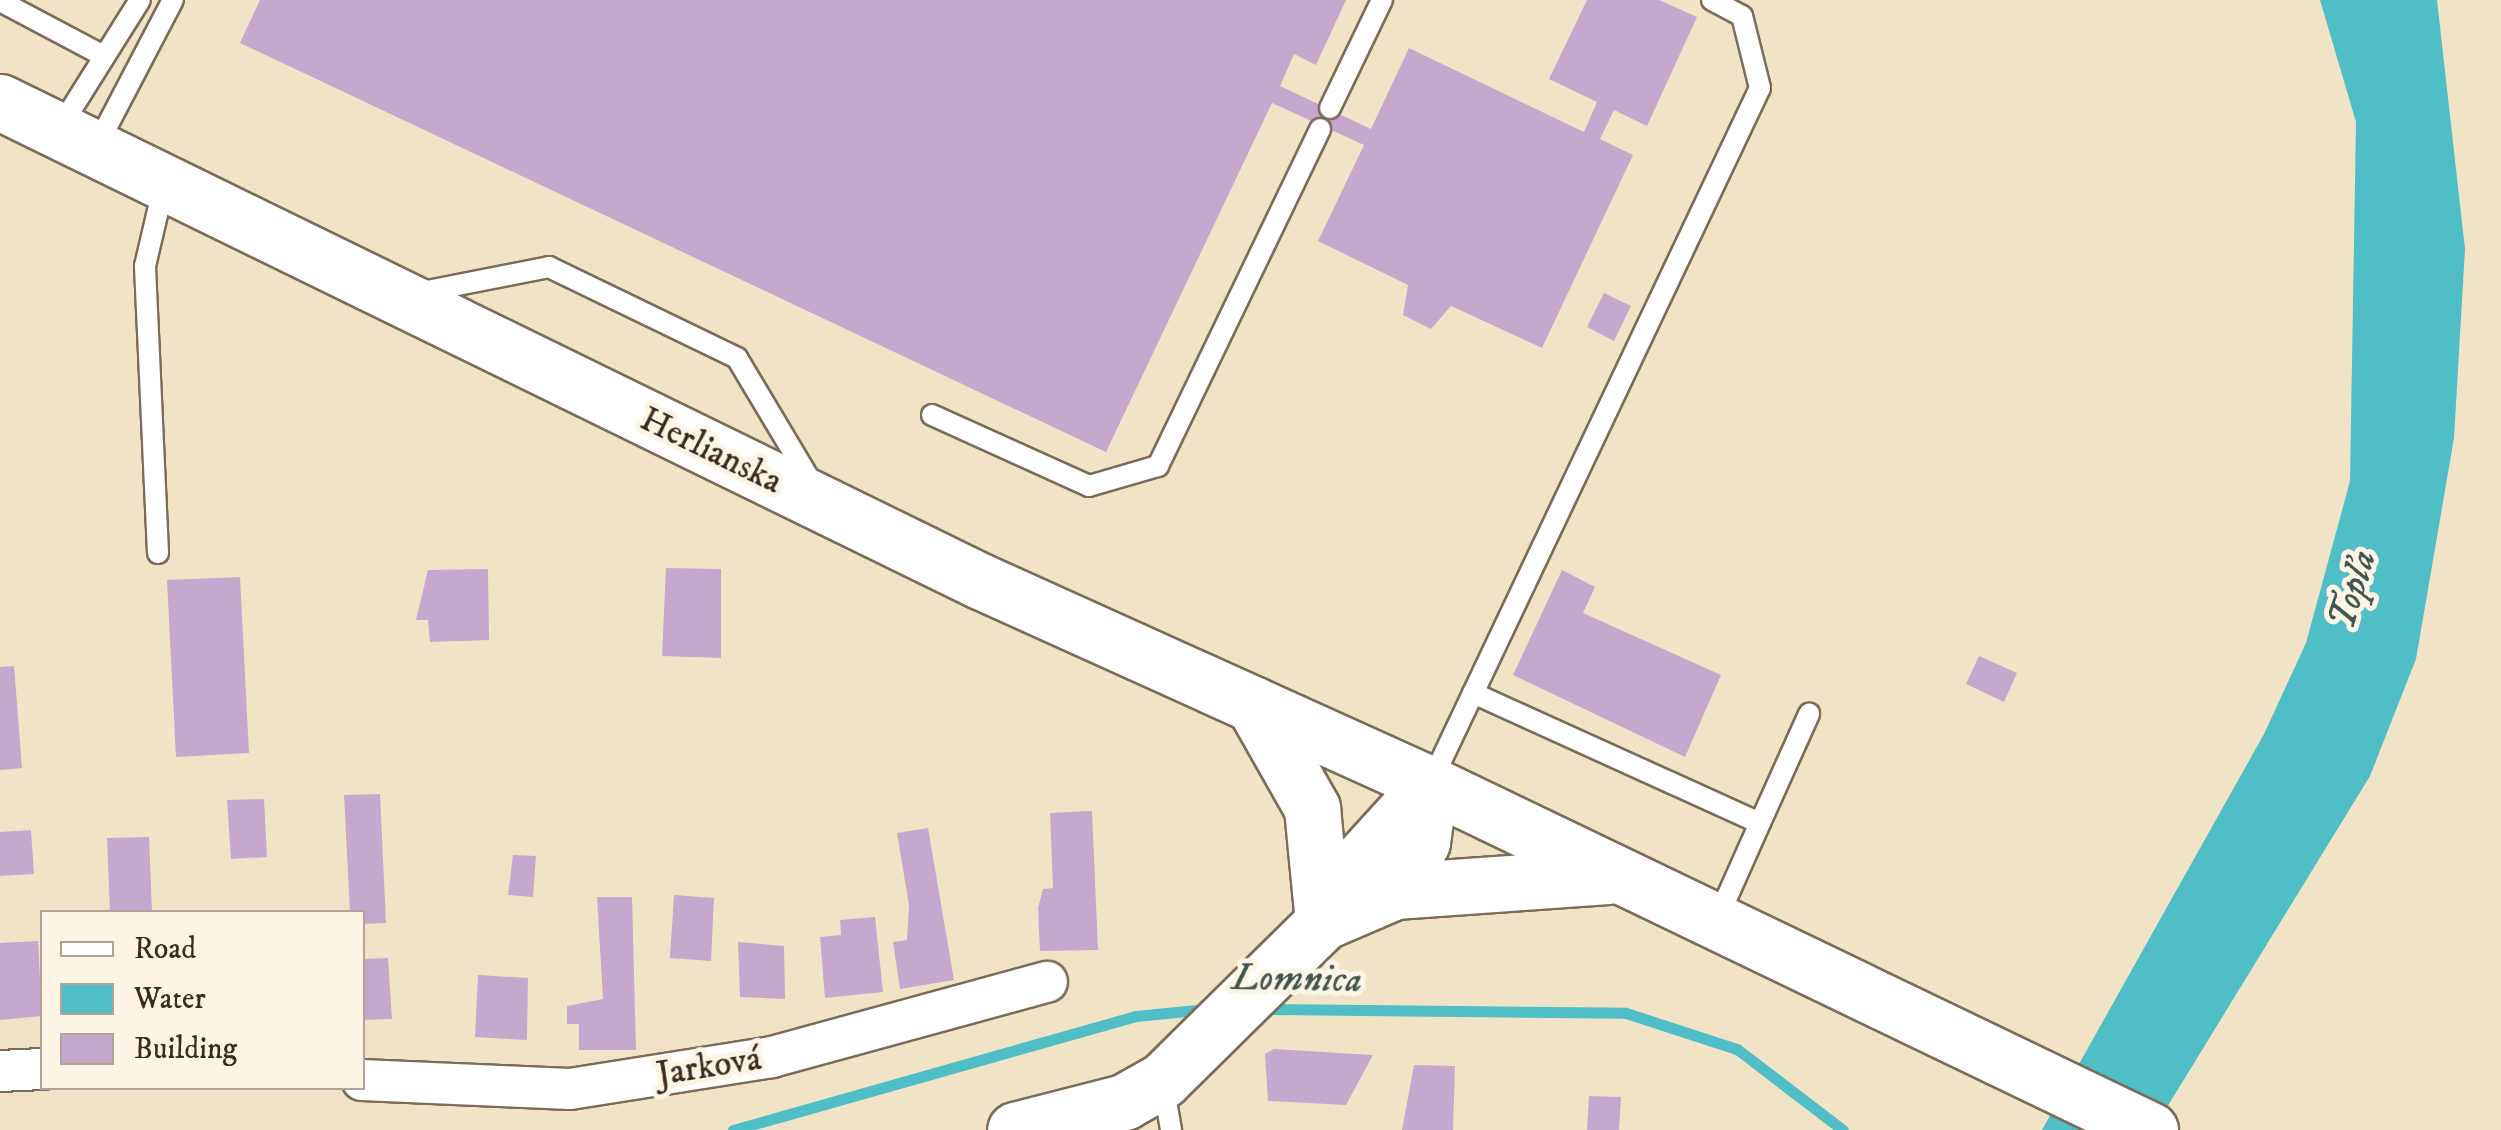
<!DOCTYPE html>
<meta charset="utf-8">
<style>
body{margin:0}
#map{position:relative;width:2501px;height:1130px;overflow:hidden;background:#f1e4c6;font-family:"IM FELL DW Pica",serif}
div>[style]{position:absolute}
.water>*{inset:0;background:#50bec6}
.stream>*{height:11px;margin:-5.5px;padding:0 5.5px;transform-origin:5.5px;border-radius:5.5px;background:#50bec6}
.building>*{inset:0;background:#c6a8ce}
.roads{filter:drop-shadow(2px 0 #7b6b59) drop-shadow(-2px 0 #7b6b59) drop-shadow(0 2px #7b6b59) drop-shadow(0 -2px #7b6b59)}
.service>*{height:20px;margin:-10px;padding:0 10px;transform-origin:10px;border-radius:10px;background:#fff}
.minor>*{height:40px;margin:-20px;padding:0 20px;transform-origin:20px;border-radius:20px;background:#fff}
.primary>*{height:55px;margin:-27.5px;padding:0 27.5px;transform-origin:27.5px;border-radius:27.5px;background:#fff}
span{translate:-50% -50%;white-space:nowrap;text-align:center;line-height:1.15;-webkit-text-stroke:10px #fcf5e5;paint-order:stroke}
.street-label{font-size:35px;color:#3b2a1e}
.water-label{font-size:38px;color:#415650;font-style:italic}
.legend{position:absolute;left:40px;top:910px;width:325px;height:180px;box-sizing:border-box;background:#fcf5e5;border:2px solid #afa495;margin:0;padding:12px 18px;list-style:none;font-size:30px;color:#3b2a1e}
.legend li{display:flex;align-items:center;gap:20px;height:50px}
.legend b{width:50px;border:2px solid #afa495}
</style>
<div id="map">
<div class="water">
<i style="clip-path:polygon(2320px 0,2437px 0,2465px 249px,2454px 438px,2416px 659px,2370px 776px,2153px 1130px,2042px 1130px,2264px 734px,2306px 643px,2350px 481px,2356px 122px)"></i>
</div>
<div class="stream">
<i style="left:1261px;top:1009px;width:365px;rotate:0.6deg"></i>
<i style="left:1626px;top:1013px;width:117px;rotate:18deg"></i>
<i style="left:1737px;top:1049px;width:133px;rotate:37.4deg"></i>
<i style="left:733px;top:1130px;width:419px;rotate:-15.8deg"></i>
<i style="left:1136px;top:1016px;width:71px;rotate:-5.6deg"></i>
</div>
<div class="building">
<i style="clip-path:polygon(260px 0,1346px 0,1316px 65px,1294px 54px,1280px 86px,1371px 129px,1409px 48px,1584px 132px,1597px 102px,1549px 79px,1587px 0,1659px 0,1697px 17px,1647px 126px,1614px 110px,1600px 139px,1633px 155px,1542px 348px,1451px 306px,1431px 329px,1403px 315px,1408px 285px,1318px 241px,1364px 145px,1272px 103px,1106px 452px,240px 43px)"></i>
<i style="clip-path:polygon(1604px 293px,1631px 306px,1614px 341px,1587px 327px)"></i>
<i style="clip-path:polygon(666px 568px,721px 569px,721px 658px,662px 656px)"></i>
<i style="clip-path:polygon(488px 569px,489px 640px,430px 642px,428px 620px,416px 620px,428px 570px)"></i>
<i style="clip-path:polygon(1562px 570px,1595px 587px,1583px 613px,1721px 675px,1685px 757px,1513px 675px)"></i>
<i style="clip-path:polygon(240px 577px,249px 753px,176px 757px,167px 580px)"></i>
<i style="clip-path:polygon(1979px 656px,2017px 673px,2004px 702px,1966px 684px)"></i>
<i style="clip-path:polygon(14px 666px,22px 768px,0 770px,0 667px)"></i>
<i style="clip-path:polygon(380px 794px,386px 923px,362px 924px,362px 912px,350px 912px,344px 795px)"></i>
<i style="clip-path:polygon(264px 799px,267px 857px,231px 859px,227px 800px)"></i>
<i style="clip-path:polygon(1092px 811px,1098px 950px,1040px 951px,1038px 908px,1043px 889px,1053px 888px,1050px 813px)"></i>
<i style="clip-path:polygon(928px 828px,954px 980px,900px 989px,893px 942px,907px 940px,909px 905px,897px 833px)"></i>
<i style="clip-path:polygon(31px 830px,34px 874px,0 876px,0 832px)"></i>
<i style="clip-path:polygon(149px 837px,152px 912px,110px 912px,107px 838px)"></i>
<i style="clip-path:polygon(513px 855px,536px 856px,533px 897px,508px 895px)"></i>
<i style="clip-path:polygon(674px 895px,714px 898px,711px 961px,670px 958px)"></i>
<i style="clip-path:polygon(597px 897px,632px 897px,636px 1050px,579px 1050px,579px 1024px,567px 1024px,567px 1006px,603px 999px)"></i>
<i style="clip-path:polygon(875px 917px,883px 992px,825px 998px,820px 937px,841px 935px,840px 920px)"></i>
<i style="clip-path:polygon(38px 941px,42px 1016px,0 1020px,0 943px)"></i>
<i style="clip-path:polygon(738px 942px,784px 946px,785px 999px,740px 997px)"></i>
<i style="clip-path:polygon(388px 958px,392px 1019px,362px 1020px,362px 959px)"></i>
<i style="clip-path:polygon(478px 975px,528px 978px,527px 1040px,475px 1037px)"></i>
<i style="clip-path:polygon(1274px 1049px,1373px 1055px,1346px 1105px,1268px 1101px,1265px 1054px)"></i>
<i style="clip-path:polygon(1414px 1065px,1455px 1066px,1453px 1130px,1402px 1130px)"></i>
<i style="clip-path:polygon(1589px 1096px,1621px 1097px,1619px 1130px,1587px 1130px)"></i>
</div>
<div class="roads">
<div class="service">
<i style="left:0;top:1px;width:118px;rotate:27.9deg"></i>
<i style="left:1330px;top:108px;width:120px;rotate:-64.3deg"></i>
<i style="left:59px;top:129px;width:152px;rotate:-57.9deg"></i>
<i style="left:95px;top:149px;width:168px;rotate:-62.4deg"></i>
<i style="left:417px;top:293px;width:135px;rotate:-11.1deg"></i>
<i style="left:549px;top:267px;width:209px;rotate:25.8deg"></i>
<i style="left:737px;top:358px;width:148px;rotate:59.1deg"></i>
<i style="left:932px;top:415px;width:172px;rotate:24.3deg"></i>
<i style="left:1089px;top:486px;width:72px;rotate:-16.2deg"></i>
<i style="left:1158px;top:466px;width:374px;rotate:-64.3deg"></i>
<i style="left:158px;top:553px;width:287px;rotate:-92.6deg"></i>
<i style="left:145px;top:266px;width:79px;rotate:-76.8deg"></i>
<i style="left:1473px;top:693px;width:315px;rotate:24.4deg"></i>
<i style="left:1760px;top:823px;width:108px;rotate:114deg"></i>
<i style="left:1431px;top:782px;width:768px;rotate:-64.64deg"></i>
<i style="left:1760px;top:88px;width:74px;rotate:-104deg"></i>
<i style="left:1742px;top:16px;width:34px;rotate:-152deg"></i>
<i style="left:1760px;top:823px;width:120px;rotate:-65.8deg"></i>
<i style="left:1163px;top:1083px;width:48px;rotate:80.3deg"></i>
</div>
<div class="minor">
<i style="left:0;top:1071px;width:42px;rotate:-2.7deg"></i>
<i style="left:362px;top:1080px;width:208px;rotate:2.5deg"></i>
<i style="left:570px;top:1089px;width:205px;rotate:-9deg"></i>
<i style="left:772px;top:1057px;width:285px;rotate:-15.3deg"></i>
</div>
<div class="primary">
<i style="left:0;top:102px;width:1091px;rotate:26.05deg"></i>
<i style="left:980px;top:581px;width:494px;rotate:24.3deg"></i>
<i style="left:1430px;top:784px;width:799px;rotate:25.67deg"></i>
<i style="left:1253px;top:704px;width:120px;rotate:60.4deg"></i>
<i style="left:1312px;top:808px;width:115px;rotate:84.5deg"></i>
<i style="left:1395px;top:891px;width:213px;rotate:-4deg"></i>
<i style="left:1325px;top:917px;width:36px;rotate:-67deg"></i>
<i style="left:1339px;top:884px;width:135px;rotate:-47.7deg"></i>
<i style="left:1015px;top:1130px;width:113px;rotate:-14.4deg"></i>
<i style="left:1124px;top:1102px;width:45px;rotate:-29.4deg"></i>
<i style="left:1163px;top:1080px;width:225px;rotate:-44.6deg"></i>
<i style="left:1323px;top:922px;width:78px;rotate:-23.3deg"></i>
<i style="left:1395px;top:891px;width:56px;rotate:-61.1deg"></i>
<i style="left:1422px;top:842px;width:59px;rotate:-82.1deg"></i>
</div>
</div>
<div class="street-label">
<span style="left:711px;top:451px;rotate:26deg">Herlianska</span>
<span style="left:709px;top:1067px;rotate:-9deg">Jarková</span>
</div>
<div class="water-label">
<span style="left:2354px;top:590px;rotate:-73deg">Topľa</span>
<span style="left:1297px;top:980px;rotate:1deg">Lomnica</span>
</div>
<ul class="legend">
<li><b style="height:12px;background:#fff"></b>Road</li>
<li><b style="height:28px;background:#50bec6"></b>Water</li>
<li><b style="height:28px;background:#c6a8ce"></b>Building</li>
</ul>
</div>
